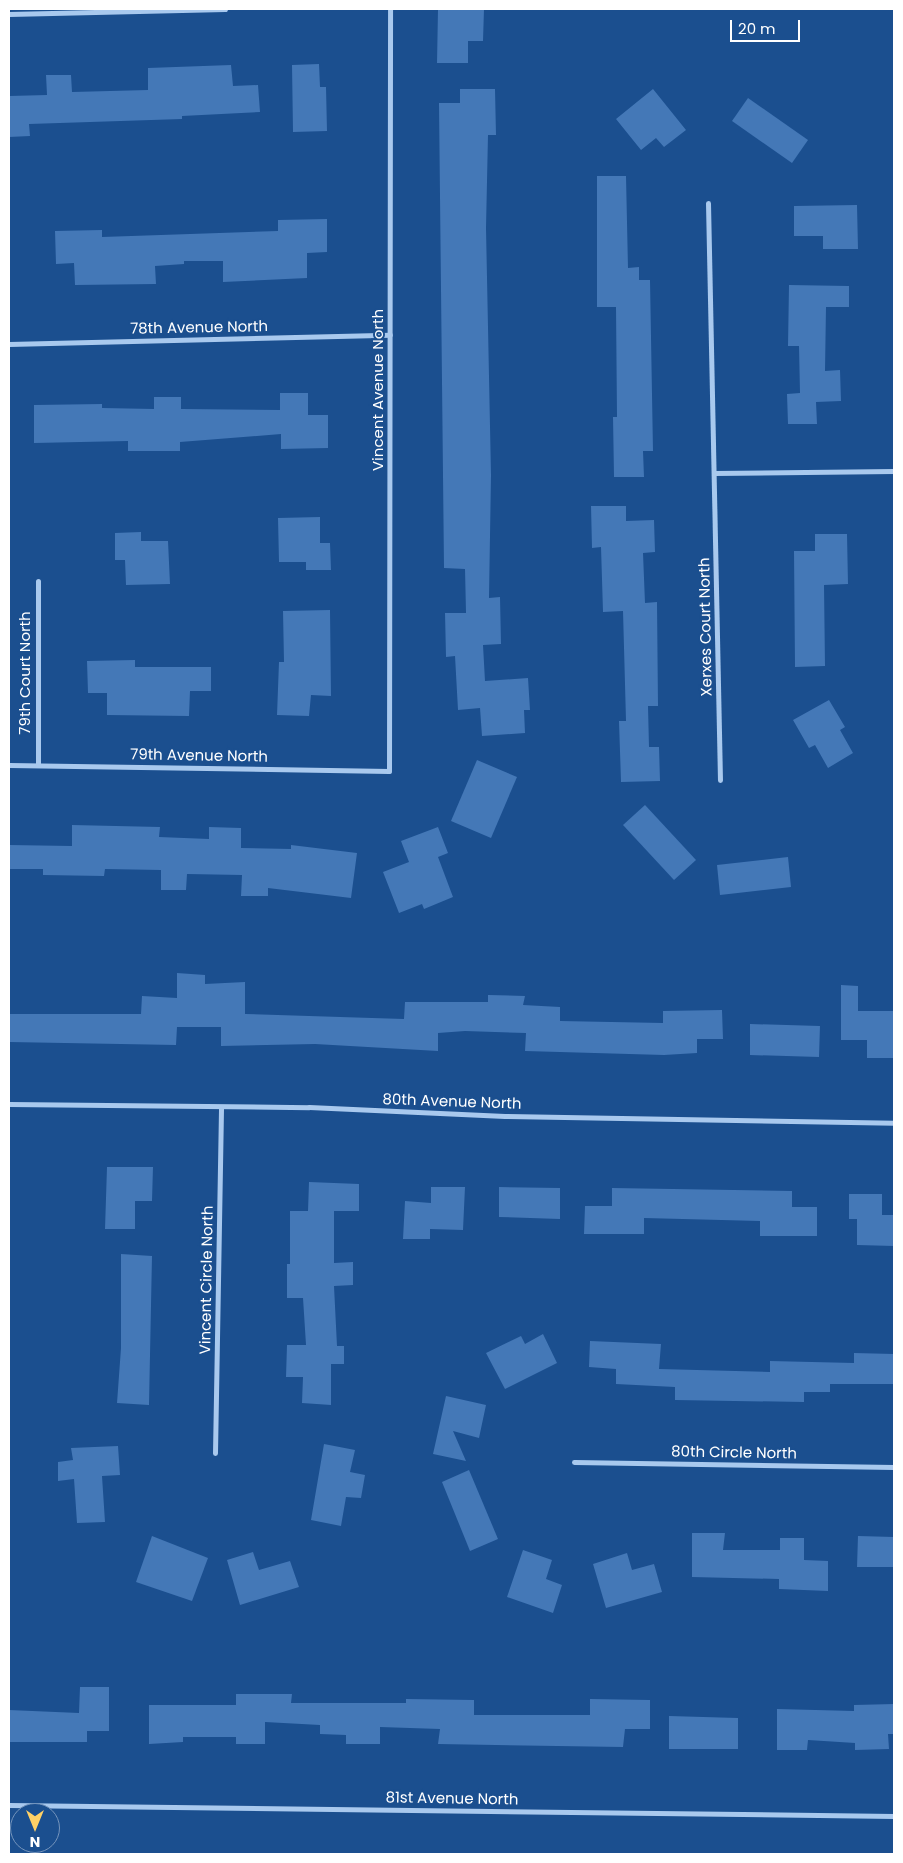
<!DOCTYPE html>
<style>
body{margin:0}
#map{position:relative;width:903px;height:1863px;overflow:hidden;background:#1b4f8f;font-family:Poppins,sans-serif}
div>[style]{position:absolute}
.building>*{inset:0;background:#4478b7}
.minor>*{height:5px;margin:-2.5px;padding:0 2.5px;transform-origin:2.5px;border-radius:2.5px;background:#a9c9ee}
span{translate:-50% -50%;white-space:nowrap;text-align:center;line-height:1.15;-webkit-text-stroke:4px #1b4f8f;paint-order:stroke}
.street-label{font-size:15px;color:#fff}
.frame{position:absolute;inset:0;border:10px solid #fff;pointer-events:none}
.north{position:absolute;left:10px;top:1803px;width:50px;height:50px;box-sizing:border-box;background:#1b4f8f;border:1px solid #7695bc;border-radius:50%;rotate:180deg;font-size:14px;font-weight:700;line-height:20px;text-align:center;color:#fff}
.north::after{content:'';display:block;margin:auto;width:18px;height:22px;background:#ffd166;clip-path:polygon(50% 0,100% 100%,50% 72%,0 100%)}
.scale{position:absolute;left:730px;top:20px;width:70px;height:22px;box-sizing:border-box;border:2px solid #fff;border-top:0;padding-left:6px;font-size:15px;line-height:18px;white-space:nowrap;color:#fff;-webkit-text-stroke:4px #1b4f8f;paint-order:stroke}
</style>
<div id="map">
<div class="building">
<i style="clip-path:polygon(438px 9px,484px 9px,483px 41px,468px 41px,468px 63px,437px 63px)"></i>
<i style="clip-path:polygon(319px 64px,320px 87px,326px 87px,327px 131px,293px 132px,292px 65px)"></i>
<i style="clip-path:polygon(231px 65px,233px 86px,258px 85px,260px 112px,182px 116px,182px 119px,29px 124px,30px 136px,9px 137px,9px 96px,47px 95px,46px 75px,71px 75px,72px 92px,148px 90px,148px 68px)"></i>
<i style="clip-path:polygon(460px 89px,495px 89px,496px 135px,488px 135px,486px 228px,491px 475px,489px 598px,500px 597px,501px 644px,483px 645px,485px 681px,528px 678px,530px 710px,524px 710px,525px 733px,482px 736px,480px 708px,458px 710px,455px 656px,446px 657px,445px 613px,466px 613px,465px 569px,444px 568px,439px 103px,460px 103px)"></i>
<i style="clip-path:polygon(653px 89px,686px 130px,664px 147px,656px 138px,641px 150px,616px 119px)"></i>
<i style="clip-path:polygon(748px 98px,808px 140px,792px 163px,732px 121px)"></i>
<i style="clip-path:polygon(597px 176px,626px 176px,628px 268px,639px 267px,639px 280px,650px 280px,653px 451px,643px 451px,644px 477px,614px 477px,613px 417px,617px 417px,616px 307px,597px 307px)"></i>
<i style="clip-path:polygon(857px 205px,858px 249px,823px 249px,823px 236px,794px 236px,794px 206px)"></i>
<i style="clip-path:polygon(327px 219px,327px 252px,307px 253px,307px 278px,223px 282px,223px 261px,184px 261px,184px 264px,155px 266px,156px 284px,75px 285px,74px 263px,56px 264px,55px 231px,102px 230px,102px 237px,278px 231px,278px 220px)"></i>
<i style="clip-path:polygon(789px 285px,849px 286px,849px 307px,826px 307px,825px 371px,840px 370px,841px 401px,816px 402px,817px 424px,788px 424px,787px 394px,800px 393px,799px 346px,788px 346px)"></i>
<i style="clip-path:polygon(280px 393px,308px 393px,308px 415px,328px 415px,328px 448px,281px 449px,281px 434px,180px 442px,180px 451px,128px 451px,128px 441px,34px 443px,34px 405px,102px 404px,102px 408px,154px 409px,154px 397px,181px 397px,181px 409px,280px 410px)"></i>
<i style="clip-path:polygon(591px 506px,626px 506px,626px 521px,654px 520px,655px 552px,643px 553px,645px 603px,657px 602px,658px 706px,648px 706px,649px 747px,659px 747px,660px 781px,621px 782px,619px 721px,626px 721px,623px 611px,603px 612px,601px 547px,592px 548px)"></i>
<i style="clip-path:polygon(320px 517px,320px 543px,330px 543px,331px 570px,306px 570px,306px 562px,279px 562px,278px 518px)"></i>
<i style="clip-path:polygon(141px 532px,141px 541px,168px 541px,170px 584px,126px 585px,125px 560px,115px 560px,115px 533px)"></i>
<i style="clip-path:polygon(815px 534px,847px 534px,848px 584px,824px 585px,825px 666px,795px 667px,794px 551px,815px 551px)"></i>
<i style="clip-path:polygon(330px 610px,331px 696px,311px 695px,309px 716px,277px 715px,279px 662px,284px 662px,283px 611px)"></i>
<i style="clip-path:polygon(135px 660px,135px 667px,211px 667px,211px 691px,190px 691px,189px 716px,107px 715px,107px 693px,88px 693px,87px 661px)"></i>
<i style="clip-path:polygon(829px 700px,845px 727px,840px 730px,853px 753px,828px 768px,815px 745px,809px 748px,793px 720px)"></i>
<i style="clip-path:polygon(477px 760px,517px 777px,491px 838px,451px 821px)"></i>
<i style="clip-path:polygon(645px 805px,696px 860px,674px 880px,623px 825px)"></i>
<i style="clip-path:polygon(72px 825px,160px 827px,159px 837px,209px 839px,209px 827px,241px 828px,241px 848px,291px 849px,291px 845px,357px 853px,351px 898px,268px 888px,268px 896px,241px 896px,242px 875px,187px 874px,186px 890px,161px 890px,161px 870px,105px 869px,104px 876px,43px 875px,43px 869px,9px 869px,9px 845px,72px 846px)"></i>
<i style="clip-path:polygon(438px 827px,448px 853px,438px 857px,453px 897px,424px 909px,422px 904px,399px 913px,383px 872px,409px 862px,401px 841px)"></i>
<i style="clip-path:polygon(788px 857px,791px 887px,720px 895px,717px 865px)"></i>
<i style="clip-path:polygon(177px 973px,205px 975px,205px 984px,245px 982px,245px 1014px,404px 1019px,405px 1002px,488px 1002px,488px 995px,525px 996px,523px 1005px,560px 1007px,560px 1021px,663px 1023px,663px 1011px,722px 1010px,723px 1039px,697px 1039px,697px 1053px,664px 1055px,525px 1051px,526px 1033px,465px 1031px,438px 1033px,438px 1051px,315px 1044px,221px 1046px,221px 1027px,177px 1027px,176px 1045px,9px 1042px,9px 1014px,141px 1014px,142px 996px,177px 998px)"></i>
<i style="clip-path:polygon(841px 985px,858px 986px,858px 1011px,894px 1011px,894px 1058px,867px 1058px,867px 1040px,841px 1040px)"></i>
<i style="clip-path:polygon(750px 1024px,820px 1026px,819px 1057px,750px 1055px)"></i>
<i style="clip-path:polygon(107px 1167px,153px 1167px,152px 1201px,135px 1201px,135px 1229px,105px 1229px)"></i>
<i style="clip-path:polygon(309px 1182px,359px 1184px,359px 1211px,334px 1211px,334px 1263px,353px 1262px,353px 1285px,334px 1286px,337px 1346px,344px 1346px,344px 1364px,331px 1364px,331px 1405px,302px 1403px,303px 1377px,286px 1377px,287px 1345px,306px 1345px,303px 1298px,287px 1298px,287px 1264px,290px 1264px,290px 1211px,308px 1211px)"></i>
<i style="clip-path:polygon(431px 1187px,465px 1187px,463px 1230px,430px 1229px,430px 1239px,403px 1239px,405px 1201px,431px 1203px)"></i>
<i style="clip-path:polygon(499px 1187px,560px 1188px,560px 1219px,499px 1217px)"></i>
<i style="clip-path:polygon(612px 1188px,792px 1191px,792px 1207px,817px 1207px,817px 1236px,760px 1236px,760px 1221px,644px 1218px,644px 1234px,584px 1234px,585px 1206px,612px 1206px)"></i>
<i style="clip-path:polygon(849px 1194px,882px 1194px,882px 1215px,894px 1215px,894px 1246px,857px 1245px,857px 1219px,849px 1219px)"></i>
<i style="clip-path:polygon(121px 1254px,152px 1256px,149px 1405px,117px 1403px,121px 1348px)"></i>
<i style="clip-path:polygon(543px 1334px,557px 1363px,505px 1389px,486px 1353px,521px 1336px,525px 1344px)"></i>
<i style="clip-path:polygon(590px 1341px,661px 1344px,659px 1369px,770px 1372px,770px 1361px,854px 1363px,854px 1353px,894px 1354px,894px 1384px,830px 1384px,830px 1392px,804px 1392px,804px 1402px,675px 1400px,675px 1387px,616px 1384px,616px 1369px,589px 1367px)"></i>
<i style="clip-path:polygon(446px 1396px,486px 1405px,479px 1438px,453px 1431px,466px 1461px,433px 1454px)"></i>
<i style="clip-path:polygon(324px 1444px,355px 1450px,350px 1472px,365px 1475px,361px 1498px,346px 1497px,341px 1526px,311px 1520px)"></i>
<i style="clip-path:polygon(118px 1446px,120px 1475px,102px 1476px,105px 1522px,77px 1523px,74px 1479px,58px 1481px,58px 1462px,73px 1460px,71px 1448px)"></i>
<i style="clip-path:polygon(469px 1470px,498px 1539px,470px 1551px,442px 1482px)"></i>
<i style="clip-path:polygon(692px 1533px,725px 1533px,723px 1550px,780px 1550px,780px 1538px,804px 1538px,804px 1560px,828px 1561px,828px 1591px,779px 1589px,779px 1579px,692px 1577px)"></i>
<i style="clip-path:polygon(152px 1536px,208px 1558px,192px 1601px,136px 1582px)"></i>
<i style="clip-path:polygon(858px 1536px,894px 1537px,894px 1567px,857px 1567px)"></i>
<i style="clip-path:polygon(523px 1550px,552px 1560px,546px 1579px,562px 1585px,553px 1613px,507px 1597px)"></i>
<i style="clip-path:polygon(253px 1552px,259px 1570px,290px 1561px,299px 1587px,240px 1605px,227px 1560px)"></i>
<i style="clip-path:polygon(627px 1553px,632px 1570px,654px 1564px,662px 1592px,606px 1608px,593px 1564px)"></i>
<i style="clip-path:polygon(80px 1687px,109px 1687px,109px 1731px,87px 1731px,87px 1742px,9px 1742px,9px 1710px,79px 1713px)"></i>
<i style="clip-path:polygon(236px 1694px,292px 1694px,291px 1703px,406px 1703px,406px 1699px,474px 1700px,474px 1715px,590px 1715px,590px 1699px,650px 1700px,650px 1729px,625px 1729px,623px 1747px,438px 1744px,440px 1729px,380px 1727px,380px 1744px,346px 1744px,346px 1735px,320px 1734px,320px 1725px,265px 1722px,265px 1744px,236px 1744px,236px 1737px,183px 1737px,183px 1742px,149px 1744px,149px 1705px,236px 1705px)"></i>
<i style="clip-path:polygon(894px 1704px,894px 1734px,888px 1734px,889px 1749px,855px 1750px,855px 1743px,808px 1740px,807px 1750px,777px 1750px,777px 1709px,854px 1711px,854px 1705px)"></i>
<i style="clip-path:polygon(669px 1716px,738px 1718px,738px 1749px,669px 1749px)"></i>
</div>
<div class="minor">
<i style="left:9px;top:14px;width:216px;rotate:-1.3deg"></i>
<i style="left:708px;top:203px;width:577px;rotate:88.81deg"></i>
<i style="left:9px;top:344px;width:381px;rotate:-1.4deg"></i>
<i style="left:714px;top:473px;width:180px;rotate:-0.6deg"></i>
<i style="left:38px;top:581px;width:184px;rotate:90deg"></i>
<i style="left:9px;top:765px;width:380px;rotate:0.9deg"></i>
<i style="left:389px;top:771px;width:762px;rotate:-89.92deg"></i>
<i style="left:9px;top:1104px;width:300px;rotate:0.6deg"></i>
<i style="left:309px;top:1107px;width:196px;rotate:2.6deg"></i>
<i style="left:505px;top:1116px;width:389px;rotate:1deg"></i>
<i style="left:215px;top:1453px;width:346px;rotate:-89deg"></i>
<i style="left:574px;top:1462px;width:320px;rotate:0.9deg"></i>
<i style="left:9px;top:1805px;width:885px;rotate:0.71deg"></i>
</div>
<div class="street-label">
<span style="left:199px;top:327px;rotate:-1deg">78th Avenue North</span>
<span style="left:378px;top:390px;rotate:-90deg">Vincent Avenue North</span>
<span style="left:705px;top:627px;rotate:-91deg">Xerxes Court North</span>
<span style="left:25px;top:673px;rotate:-90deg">79th Court North</span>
<span style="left:199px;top:755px;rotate:1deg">79th Avenue North</span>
<span style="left:452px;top:1101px;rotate:2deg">80th Avenue North</span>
<span style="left:206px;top:1280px;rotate:-89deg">Vincent Circle North</span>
<span style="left:734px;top:1452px;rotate:1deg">80th Circle North</span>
<span style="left:452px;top:1798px;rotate:1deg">81st Avenue North</span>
</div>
<div class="frame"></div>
<div class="north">N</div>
<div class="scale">20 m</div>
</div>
